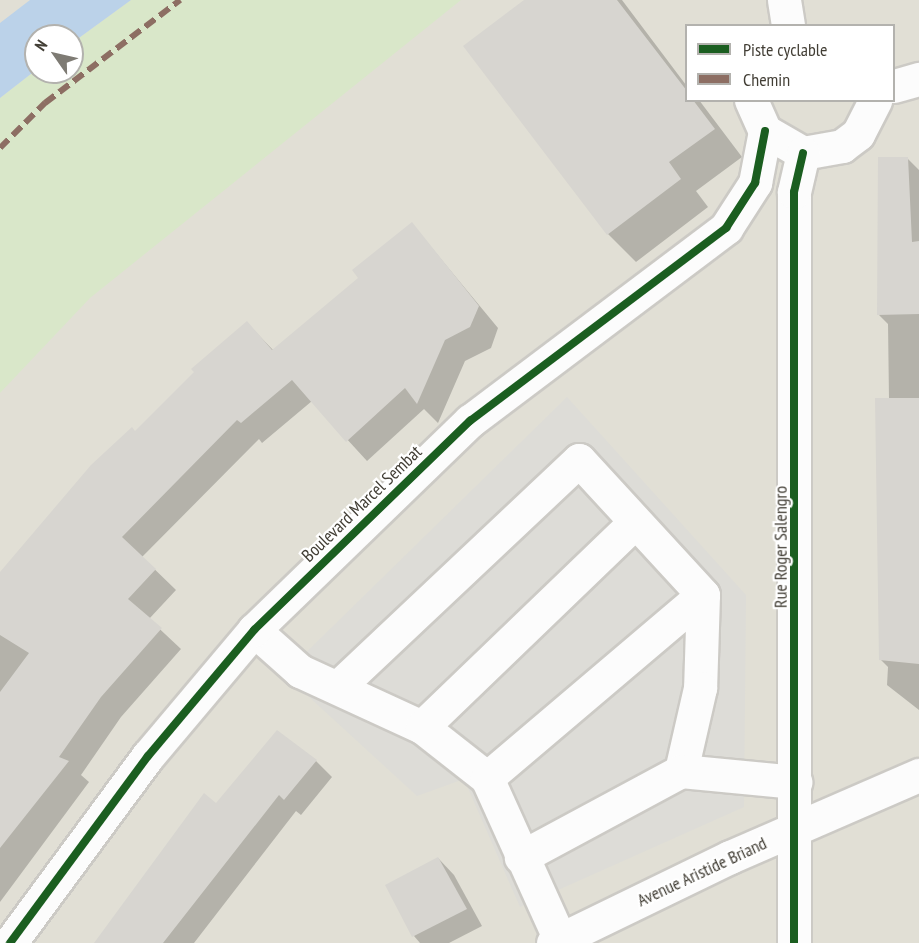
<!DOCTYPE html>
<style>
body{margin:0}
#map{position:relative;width:919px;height:943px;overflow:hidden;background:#eeede8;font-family:"PT Sans Narrow",sans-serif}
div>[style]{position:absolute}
.residential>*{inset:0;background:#e1dfd5}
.green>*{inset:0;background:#d9e7c9}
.parking>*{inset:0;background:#dddcd7}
.water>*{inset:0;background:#bbd2e9}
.shadow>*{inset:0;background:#0003}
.building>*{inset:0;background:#d7d5d0}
.roads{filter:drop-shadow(2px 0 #cccac5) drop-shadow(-2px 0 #cccac5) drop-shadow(0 2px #cccac5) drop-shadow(0 -2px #cccac5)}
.minor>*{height:33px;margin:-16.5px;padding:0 16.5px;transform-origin:16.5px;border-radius:16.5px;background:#fcfcfc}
.quiet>*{height:6px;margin-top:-3px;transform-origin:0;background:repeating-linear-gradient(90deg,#8d6e63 0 12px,transparent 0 18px)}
.cycleway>*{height:8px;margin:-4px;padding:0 4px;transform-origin:4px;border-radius:4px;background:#1b5e20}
span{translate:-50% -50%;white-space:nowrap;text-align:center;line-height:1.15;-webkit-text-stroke:4.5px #fff;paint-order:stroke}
.street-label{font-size:18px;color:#423e35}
.legend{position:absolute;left:685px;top:24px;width:210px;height:78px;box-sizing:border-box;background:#fff;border:2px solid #b3b2ae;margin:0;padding:8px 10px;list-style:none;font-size:18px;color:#423e35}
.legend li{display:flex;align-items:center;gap:12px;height:30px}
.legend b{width:30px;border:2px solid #b3b2ae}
.north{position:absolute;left:24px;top:24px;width:60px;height:60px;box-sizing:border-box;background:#fff;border:2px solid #b3b2ae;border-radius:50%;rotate:304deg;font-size:16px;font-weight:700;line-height:24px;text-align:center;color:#423e35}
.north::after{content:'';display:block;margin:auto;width:21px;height:27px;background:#7e7b74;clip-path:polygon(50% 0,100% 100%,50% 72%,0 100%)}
</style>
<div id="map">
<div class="residential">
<i style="clip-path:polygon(evenodd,0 0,919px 0,919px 943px,0 943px,0 0,686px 26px,894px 26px,894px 100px,686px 100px,686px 26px,0 0,36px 36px,72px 36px,72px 72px,36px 72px,36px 36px)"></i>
</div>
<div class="green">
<i style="clip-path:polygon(131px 0,461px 0,90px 298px,0 393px,0 98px,36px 70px,72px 72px,72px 43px)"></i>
</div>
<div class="parking">
<i style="clip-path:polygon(567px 397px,746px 595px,744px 807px,520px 907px,464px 779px,417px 796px,284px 674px)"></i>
</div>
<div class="water">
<i style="clip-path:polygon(30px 0,131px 0,72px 43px,72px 36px,36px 36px,36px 70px,0 98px,0 23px)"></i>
</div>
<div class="shadow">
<i style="clip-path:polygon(526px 0,622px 0,686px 85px,686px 100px,699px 100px,742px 157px,696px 191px,708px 207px,636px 262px,608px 234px)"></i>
<i style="clip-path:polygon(907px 158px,919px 170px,919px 710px,887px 685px,888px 667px,880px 659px,889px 400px,888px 324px,879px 315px)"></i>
<i style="clip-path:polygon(412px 224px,498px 328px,491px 348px,465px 361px,438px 423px,424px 409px,367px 461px,312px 401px,262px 443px,259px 439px,142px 557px,176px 590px,149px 619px,181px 649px,121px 717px,81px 775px,89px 782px,0 902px,0 574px,247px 323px,274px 351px,360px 278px)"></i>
<i style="clip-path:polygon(316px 761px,332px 777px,301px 815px,296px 811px,194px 943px,95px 943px,216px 805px)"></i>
<i style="clip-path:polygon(438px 858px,454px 875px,482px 926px,449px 943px,420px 943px,414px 936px)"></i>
</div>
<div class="building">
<i style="clip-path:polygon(524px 0,617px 0,687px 91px,687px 100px,693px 100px,715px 129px,669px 162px,681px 179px,607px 235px,463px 46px)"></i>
<i style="clip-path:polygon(878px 157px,908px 157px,912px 242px,919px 241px,919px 314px,877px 315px)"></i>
<i style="clip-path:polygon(412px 222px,479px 306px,470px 327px,445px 340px,417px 404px,405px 388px,346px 442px,292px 380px,241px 423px,237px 420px,122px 537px,156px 569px,128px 599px,162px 628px,101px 697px,59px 757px,69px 761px,0 848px,0 692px,29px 653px,0 635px,0 572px,91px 465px,132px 427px,135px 431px,194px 372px,191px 369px,247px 321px,272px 350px,358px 278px,352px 270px)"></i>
<i style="clip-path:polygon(875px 398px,919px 398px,919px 664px,879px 660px)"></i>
<i style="clip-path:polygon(277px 730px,317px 760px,284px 800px,279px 795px,163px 943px,94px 943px,204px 793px,216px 803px)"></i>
<i style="clip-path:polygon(438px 857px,467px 909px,412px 937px,385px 885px)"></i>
</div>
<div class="roads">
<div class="minor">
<i style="left:784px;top:0;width:26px;rotate:81deg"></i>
<i style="left:894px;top:86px;width:26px;rotate:-16deg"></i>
<i style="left:751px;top:100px;width:34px;rotate:66deg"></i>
<i style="left:765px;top:131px;width:44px;rotate:30.1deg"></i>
<i style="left:803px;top:153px;width:40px;rotate:-10deg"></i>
<i style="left:842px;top:146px;width:20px;rotate:-37deg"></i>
<i style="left:858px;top:134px;width:38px;rotate:-63deg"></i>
<i style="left:254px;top:630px;width:62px;rotate:41.7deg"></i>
<i style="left:300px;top:671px;width:134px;rotate:24.7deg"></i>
<i style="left:422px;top:727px;width:83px;rotate:38.1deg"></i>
<i style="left:487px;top:778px;width:178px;rotate:65.7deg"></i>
<i style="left:338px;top:687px;width:331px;rotate:-43.3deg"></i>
<i style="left:579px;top:460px;width:183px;rotate:47.4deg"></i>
<i style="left:703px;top:595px;width:93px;rotate:91.8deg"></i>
<i style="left:700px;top:688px;width:85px;rotate:102.9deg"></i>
<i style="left:681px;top:771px;width:182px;rotate:151.7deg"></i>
<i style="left:422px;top:727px;width:294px;rotate:-43.9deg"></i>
<i style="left:681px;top:771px;width:115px;rotate:5.5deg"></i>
<i style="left:487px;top:778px;width:283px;rotate:-40.3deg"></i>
<i style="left:10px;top:943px;width:232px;rotate:-53.6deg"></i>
<i style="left:148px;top:756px;width:165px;rotate:-49.9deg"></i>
<i style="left:254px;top:630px;width:301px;rotate:-44.1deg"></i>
<i style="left:470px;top:421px;width:321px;rotate:-37deg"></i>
<i style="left:726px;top:228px;width:54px;rotate:-57.2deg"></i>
<i style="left:755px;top:183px;width:53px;rotate:-79.1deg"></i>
<i style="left:553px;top:943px;width:197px;rotate:-25.9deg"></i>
<i style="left:730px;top:857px;width:206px;rotate:-23.5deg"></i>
<i style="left:794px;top:943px;width:751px;rotate:-90deg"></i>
<i style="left:794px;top:192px;width:40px;rotate:-77deg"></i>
</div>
</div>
<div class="quiet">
<i style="left:0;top:148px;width:64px;rotate:-45deg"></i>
<i style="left:45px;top:103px;width:170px;rotate:-37.3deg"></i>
</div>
<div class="cycleway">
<i style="left:10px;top:943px;width:232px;rotate:-53.6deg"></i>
<i style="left:148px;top:756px;width:165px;rotate:-49.9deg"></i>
<i style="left:254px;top:630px;width:301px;rotate:-44.1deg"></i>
<i style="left:470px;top:421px;width:321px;rotate:-37deg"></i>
<i style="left:726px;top:228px;width:54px;rotate:-57.2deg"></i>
<i style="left:755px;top:183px;width:53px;rotate:-79.1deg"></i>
<i style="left:794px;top:943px;width:751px;rotate:-90deg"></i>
<i style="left:794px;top:192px;width:40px;rotate:-77deg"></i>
</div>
<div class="street-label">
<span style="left:362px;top:504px;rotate:-44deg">Boulevard Marcel Sembat</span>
<span style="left:781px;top:547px;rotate:-90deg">Rue Roger Salengro</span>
<span style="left:702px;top:872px;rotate:-25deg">Avenue Aristide Briand</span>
</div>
<ul class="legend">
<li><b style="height:8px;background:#1b5e20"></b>Piste cyclable</li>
<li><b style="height:8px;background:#8d6e63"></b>Chemin</li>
</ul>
<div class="north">N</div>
</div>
